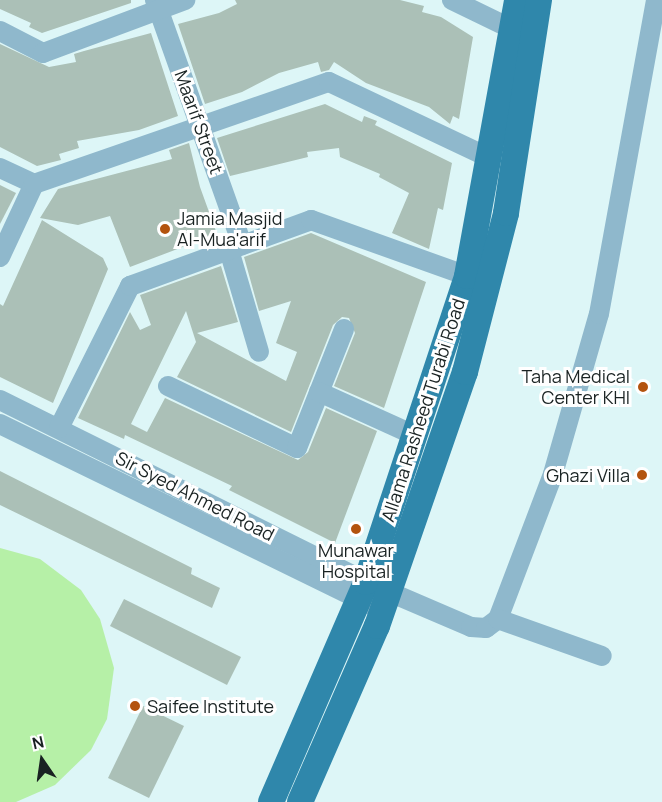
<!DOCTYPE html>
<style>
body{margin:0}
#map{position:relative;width:662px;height:802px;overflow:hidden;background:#ddf6f7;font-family:Manrope,sans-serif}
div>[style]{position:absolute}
.green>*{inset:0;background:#b6f0a7}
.building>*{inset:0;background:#abc0b7}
.minor>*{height:20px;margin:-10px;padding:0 10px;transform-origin:10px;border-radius:10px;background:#8fb8cc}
.major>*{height:26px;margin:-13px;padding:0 13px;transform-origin:13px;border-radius:13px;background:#2f87ab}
.dots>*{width:16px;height:16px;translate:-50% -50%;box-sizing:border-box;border:3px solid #fff;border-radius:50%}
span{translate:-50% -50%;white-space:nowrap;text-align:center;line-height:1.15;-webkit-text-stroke:6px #fff;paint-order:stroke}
.street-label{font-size:18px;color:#192222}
.poi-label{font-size:18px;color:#192222}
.left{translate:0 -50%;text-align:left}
.right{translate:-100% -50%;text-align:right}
.north{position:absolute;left:12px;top:730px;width:60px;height:60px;-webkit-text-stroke:4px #fff;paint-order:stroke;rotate:347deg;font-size:16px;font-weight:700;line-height:24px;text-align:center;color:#192222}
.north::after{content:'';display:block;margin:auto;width:21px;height:27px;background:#192222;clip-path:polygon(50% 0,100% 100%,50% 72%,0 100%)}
</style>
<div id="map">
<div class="green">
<i style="clip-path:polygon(0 548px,40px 559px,81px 590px,100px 619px,114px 668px,107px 719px,91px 750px,55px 785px,16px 802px,0 802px)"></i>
</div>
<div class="building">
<i style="clip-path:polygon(0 0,131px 0,131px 3px,42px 33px,29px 27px,31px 23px,0 9px)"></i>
<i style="clip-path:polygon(235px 0,400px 0,424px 6px,422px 12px,441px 17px,473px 37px,459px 119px,453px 116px,450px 124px,429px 107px,366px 83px,334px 62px,329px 70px,321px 72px,318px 62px,279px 73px,242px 92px,205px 104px,178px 24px,219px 13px,237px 4px)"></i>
<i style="clip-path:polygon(151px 33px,178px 116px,139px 130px,77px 141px,79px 148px,59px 154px,61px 160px,37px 166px,0 147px,0 44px,49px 67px,76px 62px,74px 54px,84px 51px)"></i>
<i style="clip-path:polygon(325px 104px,362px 122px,364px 116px,377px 121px,375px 125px,452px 163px,443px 210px,438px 208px,429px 249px,392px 233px,409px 193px,379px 177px,380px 174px,340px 157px,339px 148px,307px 152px,308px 157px,230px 176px,217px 138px)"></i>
<i style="clip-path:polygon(189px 143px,200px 187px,217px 234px,130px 267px,110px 216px,78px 225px,40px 218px,58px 189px,172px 159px,169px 150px)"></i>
<i style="clip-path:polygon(0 185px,16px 193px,0 224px)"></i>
<i style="clip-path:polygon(42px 220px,103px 258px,108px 269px,53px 403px,0 377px,0 304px,3px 306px)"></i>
<i style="clip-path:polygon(311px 233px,426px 282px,384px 408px,334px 386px,355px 333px,349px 318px,342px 317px,333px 325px,291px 432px,177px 377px,196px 342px,186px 311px,131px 424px,147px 432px,165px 398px,298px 460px,308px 452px,326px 408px,377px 431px,335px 543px,229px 490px,232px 486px,125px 435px,124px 439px,78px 418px,130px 312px,140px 330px,151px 325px,140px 295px,221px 266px,238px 322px,197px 333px,286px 381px,297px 352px,276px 343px,291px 301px,259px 311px,244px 257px)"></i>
<i style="clip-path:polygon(0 471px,192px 568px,191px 574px,220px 588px,212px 608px,0 505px)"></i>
<i style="clip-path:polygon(124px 599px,241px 657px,227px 685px,110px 626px)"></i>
<i style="clip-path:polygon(143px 706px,184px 726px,149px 798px,108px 778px)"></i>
</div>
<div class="minor">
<i style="left:155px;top:0;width:260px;rotate:70.4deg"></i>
<i style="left:452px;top:0;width:67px;rotate:25.8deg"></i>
<i style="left:0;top:31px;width:48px;rotate:27.1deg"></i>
<i style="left:43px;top:53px;width:152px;rotate:-20.5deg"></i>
<i style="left:0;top:168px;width:38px;rotate:25deg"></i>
<i style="left:229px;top:250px;width:106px;rotate:73.6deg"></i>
<i style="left:0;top:257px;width:81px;rotate:-65deg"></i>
<i style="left:34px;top:184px;width:312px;rotate:-19.1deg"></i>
<i style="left:329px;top:82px;width:176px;rotate:25.3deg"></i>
<i style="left:168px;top:386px;width:143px;rotate:25.7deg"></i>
<i style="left:297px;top:448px;width:128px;rotate:-68.4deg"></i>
<i style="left:319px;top:392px;width:107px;rotate:24.4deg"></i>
<i style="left:0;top:400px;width:409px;rotate:26.4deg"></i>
<i style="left:366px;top:582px;width:114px;rotate:23.2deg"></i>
<i style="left:471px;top:627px;width:15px;rotate:4deg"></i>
<i style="left:486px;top:628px;width:15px;rotate:-37deg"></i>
<i style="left:498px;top:619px;width:155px;rotate:-69.2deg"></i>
<i style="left:553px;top:474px;width:166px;rotate:-74deg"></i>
<i style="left:599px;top:314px;width:319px;rotate:-79.7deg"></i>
<i style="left:0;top:424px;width:411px;rotate:26deg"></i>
<i style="left:59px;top:428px;width:159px;rotate:-63.4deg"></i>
<i style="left:130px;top:286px;width:193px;rotate:-20deg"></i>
<i style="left:311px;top:220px;width:166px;rotate:19.7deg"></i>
<i style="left:498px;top:619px;width:110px;rotate:19.6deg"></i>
</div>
<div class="major">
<i style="left:271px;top:802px;width:240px;rotate:-66.6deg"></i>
<i style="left:366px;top:582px;width:322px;rotate:-71.7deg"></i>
<i style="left:467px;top:276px;width:280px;rotate:-79.7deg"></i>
<i style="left:300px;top:802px;width:192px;rotate:-66.4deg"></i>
<i style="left:377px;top:626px;width:269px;rotate:-70.9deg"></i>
<i style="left:465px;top:372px;width:164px;rotate:-75.5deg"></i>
<i style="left:506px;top:213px;width:216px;rotate:-81.2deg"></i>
</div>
<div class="dots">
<i style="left:165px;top:229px;background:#b3530e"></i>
<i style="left:643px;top:387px;background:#b3530e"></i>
<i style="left:642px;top:475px;background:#b3530e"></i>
<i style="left:356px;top:529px;background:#b3530e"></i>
<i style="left:135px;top:706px;background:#b3530e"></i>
</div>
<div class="street-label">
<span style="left:199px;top:122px;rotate:70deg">Maarif Street</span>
<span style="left:423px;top:410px;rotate:-72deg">Allama Rasheed Turabi Road</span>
<span style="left:195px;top:496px;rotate:27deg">Sir Syed Ahmed Road</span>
</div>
<div class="poi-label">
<span class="left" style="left:177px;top:229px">Jamia Masjid<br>Al-Mua'arif</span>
<span class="right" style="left:630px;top:387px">Taha Medical<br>Center KHI</span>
<span class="right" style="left:630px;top:475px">Ghazi Villa</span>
<span style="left:356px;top:561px">Munawar<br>Hospital</span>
<span class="left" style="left:147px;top:706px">Saifee Institute</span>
</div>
<div class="north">N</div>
</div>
